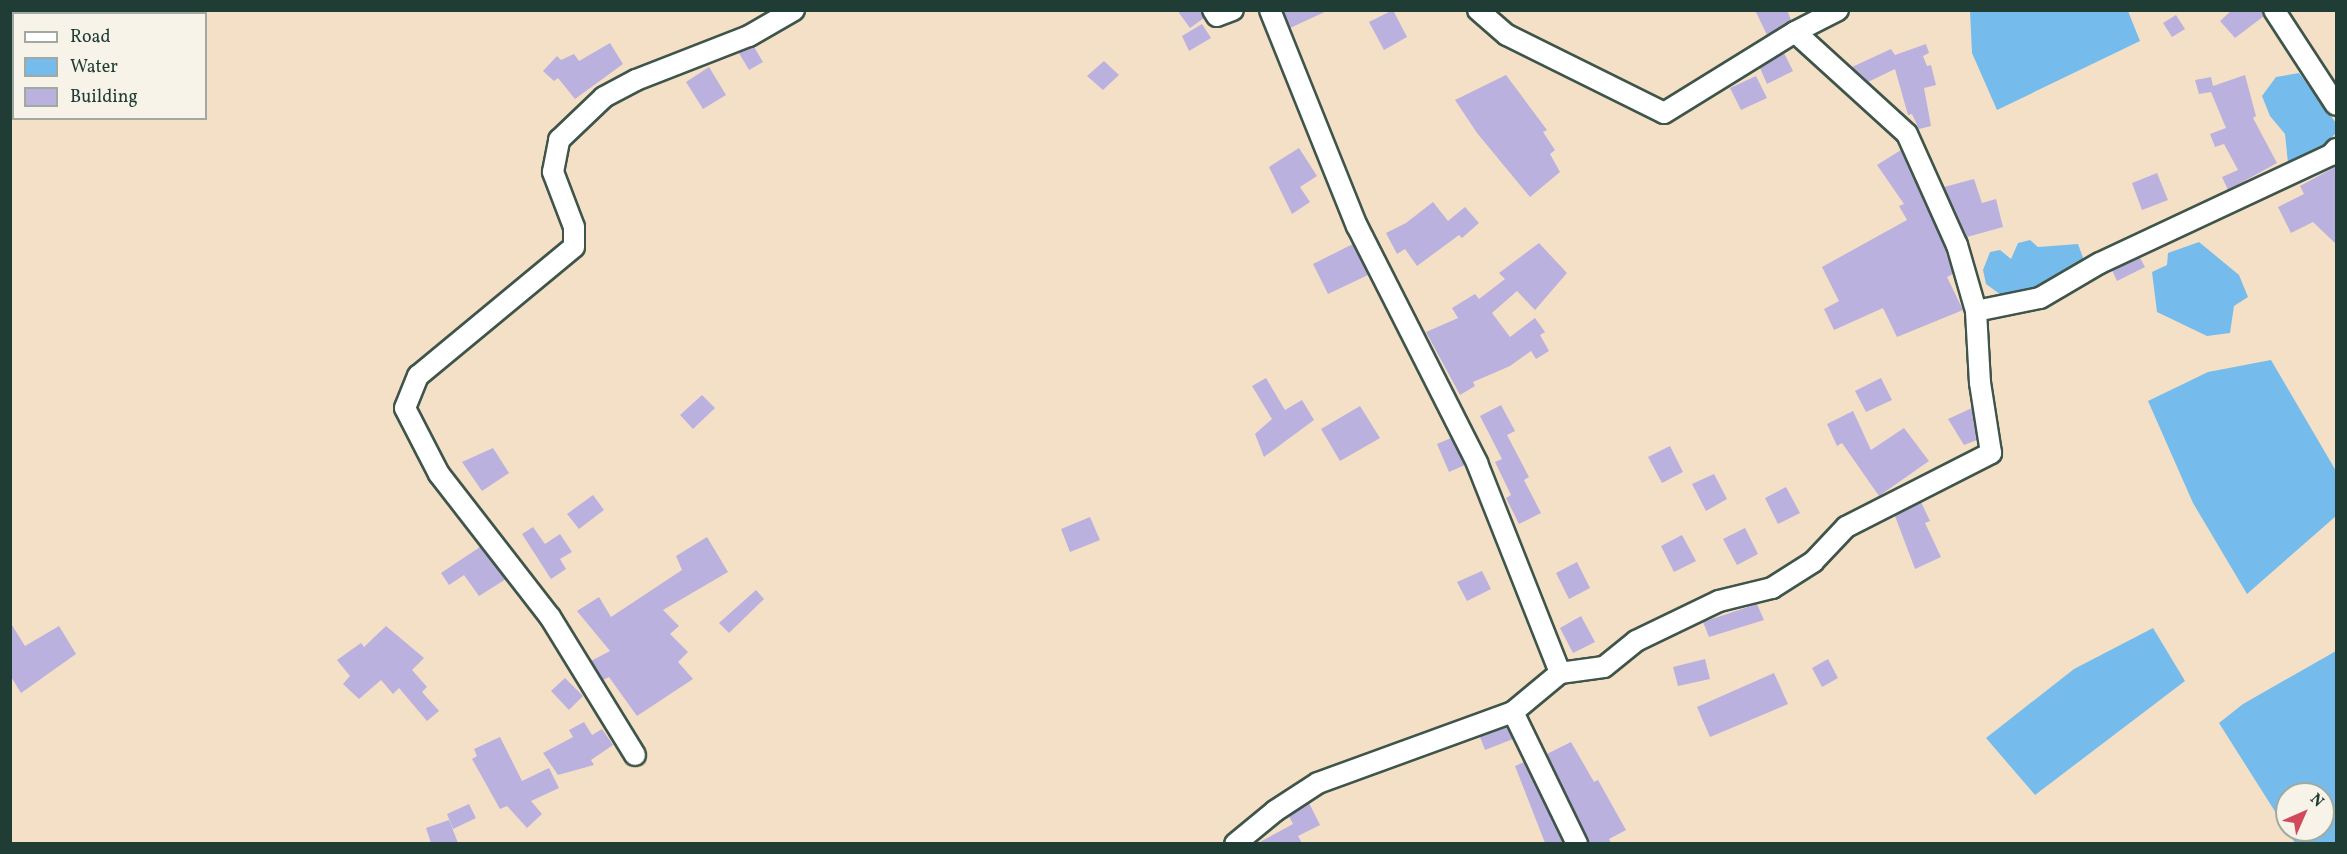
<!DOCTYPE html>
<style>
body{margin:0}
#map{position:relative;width:2347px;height:854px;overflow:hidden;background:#f4e0c6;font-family:Vollkorn,serif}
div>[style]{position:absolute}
.water>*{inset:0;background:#75bced}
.building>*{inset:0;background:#bab1df}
.roads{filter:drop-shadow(2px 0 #3f554a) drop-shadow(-2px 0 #3f554a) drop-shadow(0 2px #3f554a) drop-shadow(0 -2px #3f554a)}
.minor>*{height:20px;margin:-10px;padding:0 10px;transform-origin:10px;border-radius:10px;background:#fff}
span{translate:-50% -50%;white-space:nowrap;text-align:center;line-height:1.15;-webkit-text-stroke:5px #f7f3e8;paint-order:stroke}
.frame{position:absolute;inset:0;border:12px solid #1f3d34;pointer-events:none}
.legend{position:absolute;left:12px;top:12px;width:195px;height:108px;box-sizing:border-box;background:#f7f3e8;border:2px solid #a1aaa0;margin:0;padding:8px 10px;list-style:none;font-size:18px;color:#1f3d34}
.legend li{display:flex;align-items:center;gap:12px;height:30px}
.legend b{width:30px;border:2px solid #a1aaa0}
.north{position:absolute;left:2275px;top:782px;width:60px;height:60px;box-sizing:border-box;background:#f7f3e8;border:2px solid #a1aaa0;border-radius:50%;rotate:45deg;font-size:16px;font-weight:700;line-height:24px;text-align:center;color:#1f3d34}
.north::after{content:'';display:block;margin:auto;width:21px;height:27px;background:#d1495b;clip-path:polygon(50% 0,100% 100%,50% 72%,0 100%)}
</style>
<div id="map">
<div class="water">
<i style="clip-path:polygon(1970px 11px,2128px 11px,2140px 41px,1997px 110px,1972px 53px)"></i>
<i style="clip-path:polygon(2299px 73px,2336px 123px,2336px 133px,2310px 160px,2288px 163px,2285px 134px,2270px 116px,2262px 96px,2276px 77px)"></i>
<i style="clip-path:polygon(2030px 240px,2038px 247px,2078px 244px,2086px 266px,2008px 300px,1986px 284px,1983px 270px,1990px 252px,2000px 250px,2011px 259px,2018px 243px)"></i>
<i style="clip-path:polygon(2199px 242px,2239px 275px,2248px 297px,2234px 306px,2230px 333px,2207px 336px,2157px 312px,2152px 272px,2167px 265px,2168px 253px)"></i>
<i style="clip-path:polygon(2271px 360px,2336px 471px,2336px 516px,2247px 594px,2193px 503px,2148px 401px,2208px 372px)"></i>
<i style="clip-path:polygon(2153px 628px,2185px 681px,2035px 795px,1986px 738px,2074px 669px)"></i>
<i style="clip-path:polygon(evenodd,2336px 651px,2336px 843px,2295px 843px,2219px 723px,2243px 704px,2336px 651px,2287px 794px,2323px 794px,2323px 830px,2287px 830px,2287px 794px)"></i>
</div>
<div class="building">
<i style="clip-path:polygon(1177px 10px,1201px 10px,1204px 18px,1190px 28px)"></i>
<i style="clip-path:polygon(1283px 10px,1329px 10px,1290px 28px)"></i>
<i style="clip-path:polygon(1393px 10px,1407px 37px,1384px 50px,1369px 22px)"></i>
<i style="clip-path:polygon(1755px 10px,1787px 10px,1791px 20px,1767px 35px)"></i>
<i style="clip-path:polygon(2232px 10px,2262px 10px,2264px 16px,2235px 38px,2220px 21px)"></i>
<i style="clip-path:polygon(2176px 15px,2185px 29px,2172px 37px,2163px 23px)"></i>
<i style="clip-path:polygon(1202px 24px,1211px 38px,1189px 51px,1182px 36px)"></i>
<i style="clip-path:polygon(610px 43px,623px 64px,575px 99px,558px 78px,554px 81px,543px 71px,557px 56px,561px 60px,574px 54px,579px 61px)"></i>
<i style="clip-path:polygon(1926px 44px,1929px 53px,1923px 56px,1927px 66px,1931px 65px,1936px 85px,1924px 88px,1931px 126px,1919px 129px,1912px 114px,1908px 115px,1895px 69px,1868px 82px,1852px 67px,1891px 49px,1895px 55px)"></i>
<i style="clip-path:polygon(754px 47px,763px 62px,749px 70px,739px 53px)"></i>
<i style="clip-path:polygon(1784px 53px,1793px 71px,1767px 84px,1760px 68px)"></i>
<i style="clip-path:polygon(1104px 61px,1119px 75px,1103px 90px,1087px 76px)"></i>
<i style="clip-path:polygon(709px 67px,726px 95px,703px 109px,686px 82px)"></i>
<i style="clip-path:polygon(1506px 75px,1547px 130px,1543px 132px,1555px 150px,1550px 154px,1560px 172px,1530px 197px,1477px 133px,1455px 100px)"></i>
<i style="clip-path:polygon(2245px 75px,2256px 116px,2253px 118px,2277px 163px,2228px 190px,2222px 177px,2238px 170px,2224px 144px,2215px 147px,2210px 134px,2226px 128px,2211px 92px,2199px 94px,2195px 80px,2211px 77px,2213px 86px)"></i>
<i style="clip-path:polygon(1756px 76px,1767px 98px,1741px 110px,1730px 88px)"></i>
<i style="clip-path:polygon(1299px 148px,1317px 176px,1300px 187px,1310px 202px,1292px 214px,1269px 167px)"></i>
<i style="clip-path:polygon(1901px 150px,1943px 243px,1953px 274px,1947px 277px,1963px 310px,1897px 337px,1883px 308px,1834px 330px,1824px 309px,1839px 301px,1822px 267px,1907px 220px,1899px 206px,1904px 204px,1877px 165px)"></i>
<i style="clip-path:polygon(2337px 166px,2337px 245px,2313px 222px,2291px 233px,2278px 207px,2304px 194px,2300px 186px)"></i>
<i style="clip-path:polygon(2157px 173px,2168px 200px,2142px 210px,2132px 183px)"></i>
<i style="clip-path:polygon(1974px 179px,1982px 203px,1996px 199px,2003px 227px,1967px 237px,1944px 187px)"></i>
<i style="clip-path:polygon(1433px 202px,1448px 221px,1465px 207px,1479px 223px,1462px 238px,1459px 235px,1417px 266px,1405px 249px,1397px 254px,1386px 233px,1406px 223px)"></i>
<i style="clip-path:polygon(1539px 243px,1567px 273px,1535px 310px,1517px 291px,1492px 313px,1510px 337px,1535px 318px,1545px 332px,1540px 335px,1549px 351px,1536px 359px,1531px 351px,1510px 366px,1473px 382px,1475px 386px,1460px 395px,1426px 332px,1458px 318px,1452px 308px,1475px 294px,1479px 299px,1505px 279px,1499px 273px)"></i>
<i style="clip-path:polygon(1353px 244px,1368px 275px,1328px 294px,1313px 264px)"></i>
<i style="clip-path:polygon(2140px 258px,2145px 267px,2117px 281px,2112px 270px)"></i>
<i style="clip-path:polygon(1266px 378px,1285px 410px,1302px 400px,1314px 420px,1264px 457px,1255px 434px,1272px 419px,1252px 386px)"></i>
<i style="clip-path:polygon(1881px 378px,1892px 400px,1866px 412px,1855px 391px)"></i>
<i style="clip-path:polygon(702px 395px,715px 408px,693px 429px,680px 415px)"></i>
<i style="clip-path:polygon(1501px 405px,1515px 431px,1507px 435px,1529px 477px,1524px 480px,1541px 513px,1519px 524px,1506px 498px,1511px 495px,1495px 462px,1502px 459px,1480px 416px)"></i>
<i style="clip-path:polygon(1360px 406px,1380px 438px,1340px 461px,1321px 429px)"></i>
<i style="clip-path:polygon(1972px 408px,1977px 440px,1964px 445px,1948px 419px)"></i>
<i style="clip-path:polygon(1853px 411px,1871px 450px,1904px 428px,1929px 461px,1879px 496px,1842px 443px,1837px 446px,1827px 424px)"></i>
<i style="clip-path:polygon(1451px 438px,1465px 465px,1449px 472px,1437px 444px)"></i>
<i style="clip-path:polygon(1670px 446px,1683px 472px,1662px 483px,1648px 457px)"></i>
<i style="clip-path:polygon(493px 448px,509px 473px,482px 491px,462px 462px)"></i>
<i style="clip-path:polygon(1714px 474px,1727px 499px,1706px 511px,1692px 484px)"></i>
<i style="clip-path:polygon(1786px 487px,1800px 513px,1778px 524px,1765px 498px)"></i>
<i style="clip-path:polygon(593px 495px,604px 510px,579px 529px,567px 514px)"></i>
<i style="clip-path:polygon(1921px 502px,1930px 521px,1925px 523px,1941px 557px,1915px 569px,1895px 516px)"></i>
<i style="clip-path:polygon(1090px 517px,1100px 540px,1070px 552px,1061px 529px)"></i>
<i style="clip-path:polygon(533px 527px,545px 544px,560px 534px,572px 552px,560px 559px,566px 569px,551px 579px,522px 534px)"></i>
<i style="clip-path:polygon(1745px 528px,1758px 554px,1737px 565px,1723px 539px)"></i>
<i style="clip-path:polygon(1682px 535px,1696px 561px,1674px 572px,1661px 546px)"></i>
<i style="clip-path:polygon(707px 537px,728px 572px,663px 610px,679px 626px,670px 634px,688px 652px,678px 662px,693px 679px,637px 716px,609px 677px,603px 680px,591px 661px,610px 651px,577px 611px,599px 597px,611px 617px,682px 570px,676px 556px)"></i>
<i style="clip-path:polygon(480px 547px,506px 579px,479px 596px,464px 575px,449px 585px,441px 573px)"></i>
<i style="clip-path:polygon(1577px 562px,1590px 588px,1569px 599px,1556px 573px)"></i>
<i style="clip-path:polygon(1482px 571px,1491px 589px,1467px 601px,1457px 582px)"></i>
<i style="clip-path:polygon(756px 590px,764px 599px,729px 633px,719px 623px)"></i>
<i style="clip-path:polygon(1757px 604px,1764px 620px,1709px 637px,1703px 622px)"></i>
<i style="clip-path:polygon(1581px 616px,1595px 642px,1573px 653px,1560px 628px)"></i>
<i style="clip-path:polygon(10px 622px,25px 646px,59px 626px,76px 654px,21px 693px,10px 675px)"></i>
<i style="clip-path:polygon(386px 626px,424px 658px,412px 670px,427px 687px,422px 692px,439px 711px,427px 721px,399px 688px,393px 694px,381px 680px,359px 699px,343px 684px,350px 676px,337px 660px,361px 643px,364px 647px)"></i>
<i style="clip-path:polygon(1705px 659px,1710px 679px,1678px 686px,1673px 667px)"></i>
<i style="clip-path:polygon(1828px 659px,1838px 678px,1822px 687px,1812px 668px)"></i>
<i style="clip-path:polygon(1774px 673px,1788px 704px,1710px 737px,1697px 707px)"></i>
<i style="clip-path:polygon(565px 678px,583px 696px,569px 710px,551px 691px)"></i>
<i style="clip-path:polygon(584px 722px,592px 735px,602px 729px,613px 745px,591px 760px,594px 765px,558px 775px,543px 753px,573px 737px,569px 730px)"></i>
<i style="clip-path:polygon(1507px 727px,1513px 739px,1485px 750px,1480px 737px)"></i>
<i style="clip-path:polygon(500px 737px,522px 781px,549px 768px,559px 788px,531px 801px,542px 814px,527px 828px,507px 806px,500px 809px,472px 759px,477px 756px,474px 749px)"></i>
<i style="clip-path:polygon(1571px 742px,1594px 782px,1598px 780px,1626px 830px,1609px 839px,1611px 843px,1589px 843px,1547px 754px)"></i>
<i style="clip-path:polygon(1524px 762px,1563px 843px,1545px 843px,1515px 766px)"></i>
<i style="clip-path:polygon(1309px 803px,1320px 825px,1298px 836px,1302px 843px,1258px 843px,1293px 824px,1289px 816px)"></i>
<i style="clip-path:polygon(469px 804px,476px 818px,453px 829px,447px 814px)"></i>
<i style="clip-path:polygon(449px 820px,458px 843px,431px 843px,426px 828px)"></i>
</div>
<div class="roads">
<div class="minor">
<i style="left:1213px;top:10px;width:7px;rotate:56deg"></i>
<i style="left:1217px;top:16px;width:17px;rotate:-21deg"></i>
<i style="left:1270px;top:10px;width:233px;rotate:68.1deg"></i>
<i style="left:1357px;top:226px;width:266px;rotate:63.1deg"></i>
<i style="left:1477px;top:463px;width:226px;rotate:68.4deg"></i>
<i style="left:1478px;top:10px;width:38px;rotate:41deg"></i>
<i style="left:1507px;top:35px;width:175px;rotate:26.4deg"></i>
<i style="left:1664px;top:113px;width:154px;rotate:-31.7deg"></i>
<i style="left:1838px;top:10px;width:48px;rotate:152.9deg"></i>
<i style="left:1795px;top:32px;width:151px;rotate:42.3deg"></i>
<i style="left:1907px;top:134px;width:122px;rotate:65.8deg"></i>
<i style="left:1957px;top:245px;width:69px;rotate:73.9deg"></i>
<i style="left:1976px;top:311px;width:65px;rotate:-11.5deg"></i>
<i style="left:2040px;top:298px;width:69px;rotate:-30.3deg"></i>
<i style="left:2100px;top:263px;width:255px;rotate:-25.1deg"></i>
<i style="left:2331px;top:155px;width:8px;rotate:-50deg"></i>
<i style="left:2274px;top:10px;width:113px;rotate:56.9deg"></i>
<i style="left:1513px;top:712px;width:147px;rotate:64.1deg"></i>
<i style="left:635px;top:755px;width:162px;rotate:-121.6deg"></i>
<i style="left:550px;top:617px;width:181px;rotate:-127.8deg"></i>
<i style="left:439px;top:474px;width:74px;rotate:-117.3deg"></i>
<i style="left:405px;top:408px;width:35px;rotate:-68deg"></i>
<i style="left:418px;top:376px;width:202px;rotate:-39.6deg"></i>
<i style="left:574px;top:247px;width:20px;rotate:-90deg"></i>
<i style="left:574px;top:227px;width:59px;rotate:-110.9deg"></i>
<i style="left:553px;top:172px;width:33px;rotate:-79deg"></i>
<i style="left:559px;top:140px;width:62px;rotate:-43.7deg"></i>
<i style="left:604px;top:97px;width:36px;rotate:-28deg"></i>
<i style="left:636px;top:80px;width:121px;rotate:-21.3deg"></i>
<i style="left:749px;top:36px;width:52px;rotate:-30deg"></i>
<i style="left:1235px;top:844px;width:52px;rotate:-39.5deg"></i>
<i style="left:1275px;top:811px;width:51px;rotate:-33.1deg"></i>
<i style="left:1318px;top:783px;width:208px;rotate:-20deg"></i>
<i style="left:1513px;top:712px;width:61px;rotate:-39.7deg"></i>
<i style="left:1560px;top:673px;width:44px;rotate:-7.8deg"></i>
<i style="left:1604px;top:667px;width:41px;rotate:-39.1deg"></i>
<i style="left:1636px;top:641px;width:92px;rotate:-25.7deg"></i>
<i style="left:1719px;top:601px;width:55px;rotate:-13.8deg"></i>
<i style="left:1772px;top:588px;width:49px;rotate:-32.4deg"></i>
<i style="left:1813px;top:562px;width:48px;rotate:-46.7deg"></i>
<i style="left:1846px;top:527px;width:163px;rotate:-27deg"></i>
<i style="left:1991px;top:453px;width:71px;rotate:-98.9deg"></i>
<i style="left:1980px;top:383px;width:72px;rotate:-93.2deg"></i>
</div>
</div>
<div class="frame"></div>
<ul class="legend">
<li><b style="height:8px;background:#fff"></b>Road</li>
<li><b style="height:16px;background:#75bced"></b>Water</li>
<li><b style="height:16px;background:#bab1df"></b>Building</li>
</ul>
<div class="north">N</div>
</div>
